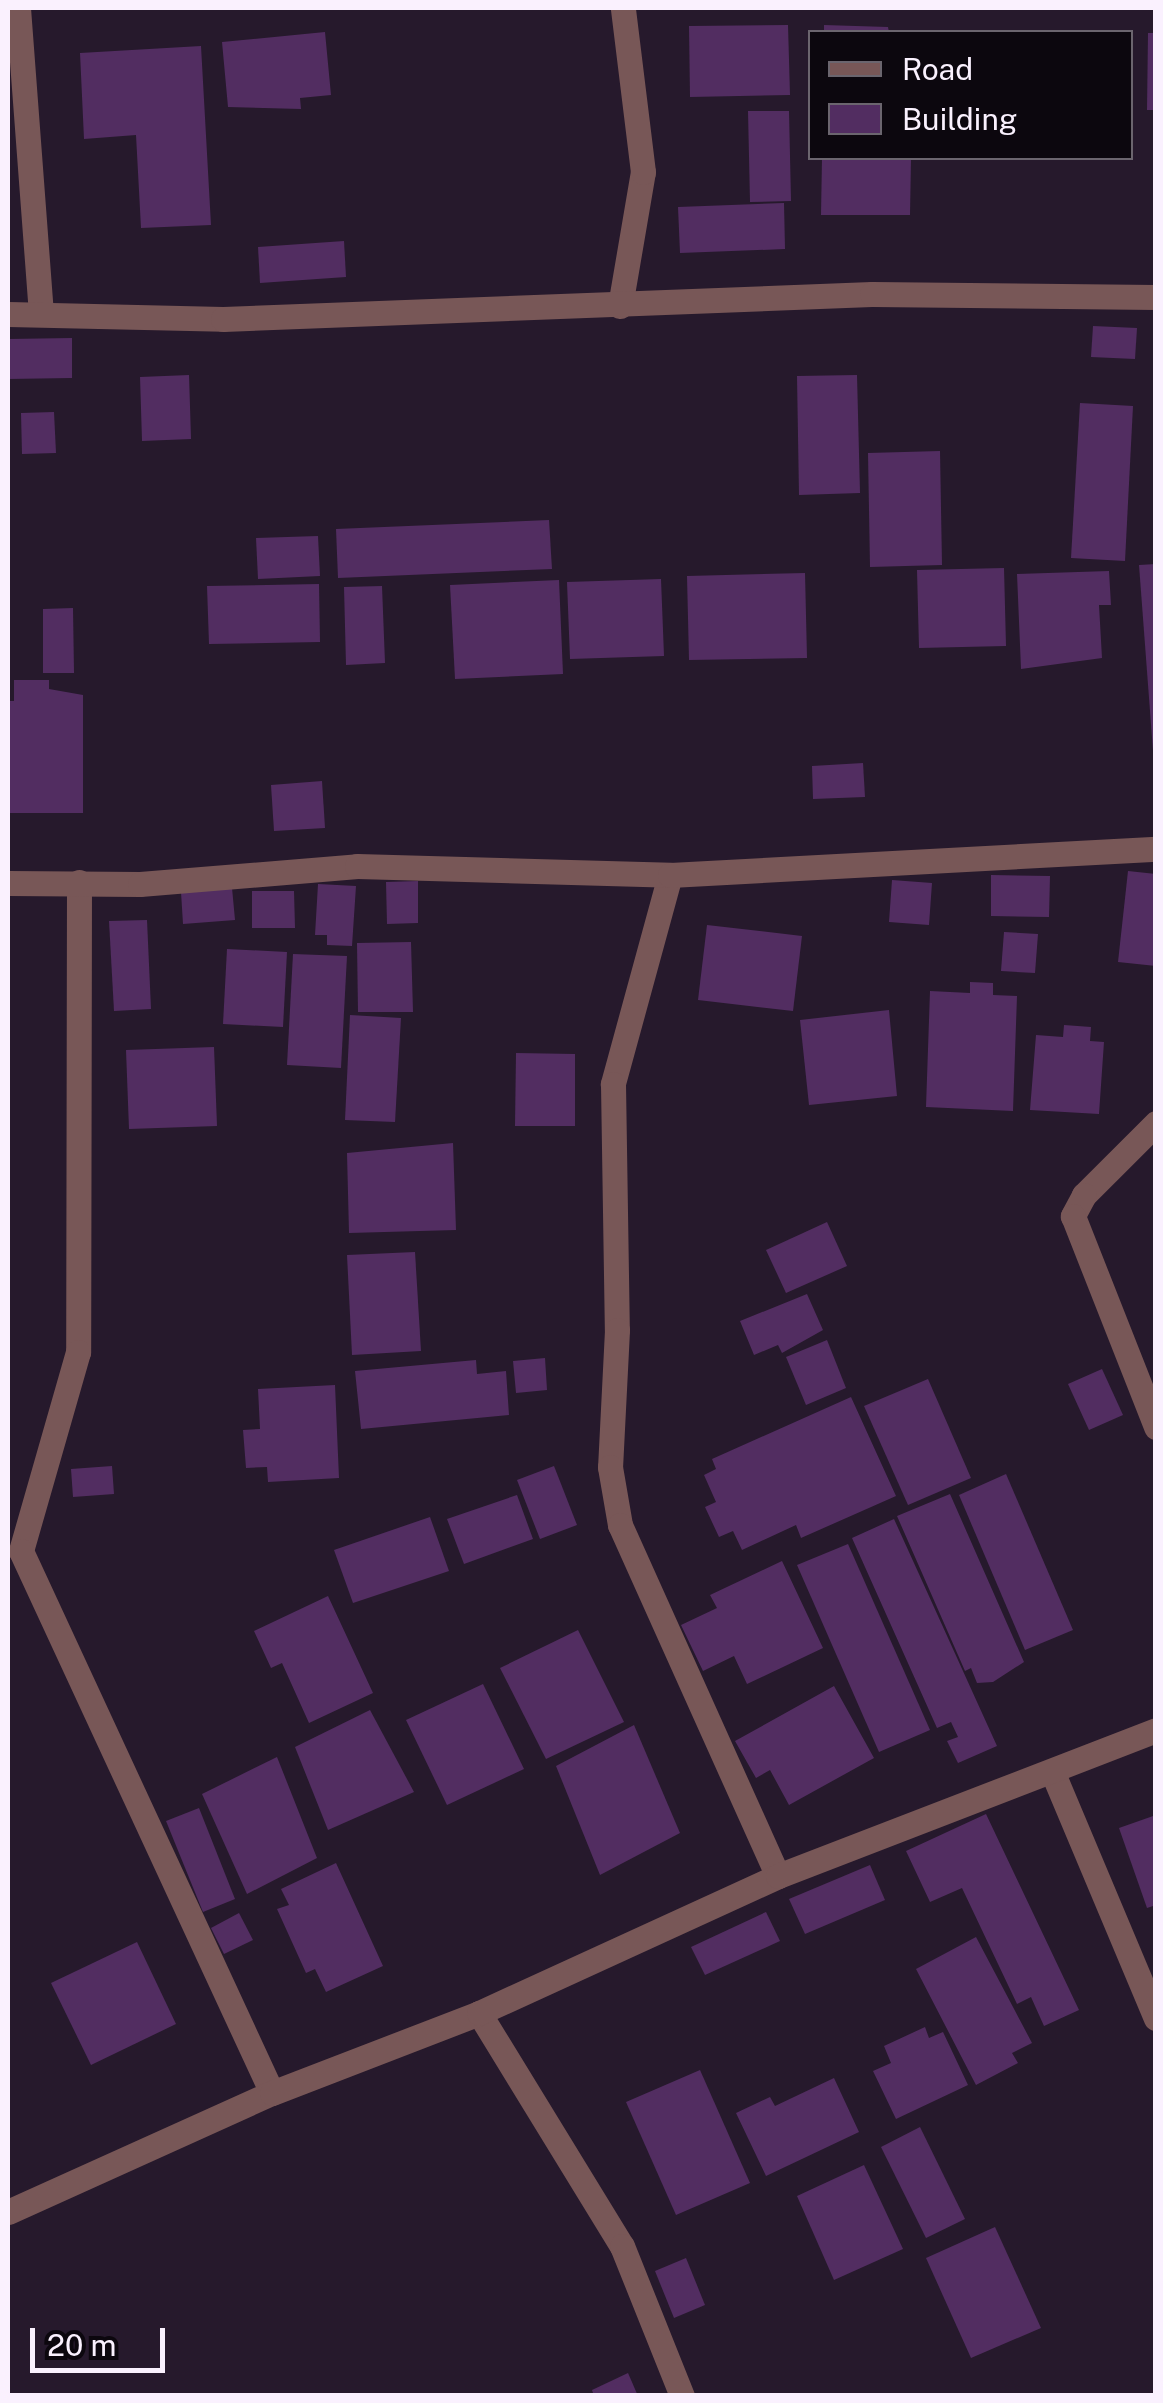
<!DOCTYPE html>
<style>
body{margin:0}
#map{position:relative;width:1163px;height:2403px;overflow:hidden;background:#26192c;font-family:"Public Sans",sans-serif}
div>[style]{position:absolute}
.building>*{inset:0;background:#522d61}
.minor>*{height:25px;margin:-12.5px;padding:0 12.5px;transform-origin:12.5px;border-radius:12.5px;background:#785757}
span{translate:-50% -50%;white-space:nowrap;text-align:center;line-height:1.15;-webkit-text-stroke:8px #0c070e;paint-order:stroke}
.frame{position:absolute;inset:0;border:10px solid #faf1fe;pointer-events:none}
.legend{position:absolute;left:808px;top:30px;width:325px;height:130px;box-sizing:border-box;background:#0c070e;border:2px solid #6b656e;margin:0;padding:12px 18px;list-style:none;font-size:30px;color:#faf1fe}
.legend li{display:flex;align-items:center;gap:20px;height:50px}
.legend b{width:50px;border:2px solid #6b656e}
.scale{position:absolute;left:30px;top:2328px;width:135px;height:45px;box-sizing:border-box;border:5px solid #faf1fe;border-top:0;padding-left:12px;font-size:30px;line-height:35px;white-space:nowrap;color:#faf1fe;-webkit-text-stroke:8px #0c070e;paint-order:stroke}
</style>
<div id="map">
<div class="building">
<i style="clip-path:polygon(788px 25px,790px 95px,690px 97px,689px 26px)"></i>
<i style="clip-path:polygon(824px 25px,888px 27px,889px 32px,824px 32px)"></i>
<i style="clip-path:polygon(325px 32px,331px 95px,300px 98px,301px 109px,228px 107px,222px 42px)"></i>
<i style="clip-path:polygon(1148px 33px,1156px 33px,1156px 110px,1147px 110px)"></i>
<i style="clip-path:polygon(201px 46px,211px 225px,141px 228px,136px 135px,84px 139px,80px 53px)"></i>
<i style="clip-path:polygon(748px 111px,789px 111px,791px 201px,750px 202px)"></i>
<i style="clip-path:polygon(822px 158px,911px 158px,910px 215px,821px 215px)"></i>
<i style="clip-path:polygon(784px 203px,785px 249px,680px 253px,678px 207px)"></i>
<i style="clip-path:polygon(344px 241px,346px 277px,260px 283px,258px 247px)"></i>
<i style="clip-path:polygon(1093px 326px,1137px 328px,1135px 359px,1091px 357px)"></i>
<i style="clip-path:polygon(72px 338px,72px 378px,8px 379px,8px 339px)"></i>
<i style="clip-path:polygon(189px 375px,191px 439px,142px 441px,140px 377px)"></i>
<i style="clip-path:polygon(857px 375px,860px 493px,799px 495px,797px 376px)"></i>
<i style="clip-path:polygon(1080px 403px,1133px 406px,1125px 561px,1071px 558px)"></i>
<i style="clip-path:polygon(54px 412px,56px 453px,22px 454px,21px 413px)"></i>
<i style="clip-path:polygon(940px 451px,942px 565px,870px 567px,868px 453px)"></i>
<i style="clip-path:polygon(549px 520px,552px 569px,338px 578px,336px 529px)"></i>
<i style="clip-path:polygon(318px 536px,320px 576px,258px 579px,256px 538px)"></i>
<i style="clip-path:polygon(1156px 564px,1156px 751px,1153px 751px,1139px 565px)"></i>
<i style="clip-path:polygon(1004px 568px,1006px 646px,919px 648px,917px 570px)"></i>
<i style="clip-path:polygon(1109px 571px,1111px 605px,1099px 605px,1102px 658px,1021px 669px,1017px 574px)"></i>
<i style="clip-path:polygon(805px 573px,807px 658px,689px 660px,687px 576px)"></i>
<i style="clip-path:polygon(661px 579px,664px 656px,570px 659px,567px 582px)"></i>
<i style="clip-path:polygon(559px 580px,563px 674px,455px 679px,450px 585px)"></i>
<i style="clip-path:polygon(319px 584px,320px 642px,209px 644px,207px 586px)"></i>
<i style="clip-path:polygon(382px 586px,385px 663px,346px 665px,344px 587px)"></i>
<i style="clip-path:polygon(73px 608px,74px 673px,43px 673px,43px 609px)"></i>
<i style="clip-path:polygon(14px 680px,49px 680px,49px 689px,83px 695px,83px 813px,8px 813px,8px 701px,14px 701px)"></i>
<i style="clip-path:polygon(863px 763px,865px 797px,813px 799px,812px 766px)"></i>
<i style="clip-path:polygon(322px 781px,325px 828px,274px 831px,271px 785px)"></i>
<i style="clip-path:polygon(1128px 871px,1156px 874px,1156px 966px,1118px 962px)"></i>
<i style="clip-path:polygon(991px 875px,1050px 876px,1049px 917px,991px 916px)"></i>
<i style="clip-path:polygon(892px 880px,932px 883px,929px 925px,889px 922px)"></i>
<i style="clip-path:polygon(418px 881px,418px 923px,387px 924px,386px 882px)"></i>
<i style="clip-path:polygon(318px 884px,356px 886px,352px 946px,327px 945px,327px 935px,315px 935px)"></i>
<i style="clip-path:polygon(232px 888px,235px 920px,183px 924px,181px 892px)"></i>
<i style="clip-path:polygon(252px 891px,294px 891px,295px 928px,252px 928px)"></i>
<i style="clip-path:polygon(147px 920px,151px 1009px,114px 1011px,109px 921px)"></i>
<i style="clip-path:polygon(707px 925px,802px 936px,793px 1011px,698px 1000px)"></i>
<i style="clip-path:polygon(1004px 932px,1038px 934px,1035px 973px,1001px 971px)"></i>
<i style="clip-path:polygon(411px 942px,413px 1012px,358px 1012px,357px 943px)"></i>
<i style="clip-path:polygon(227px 949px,287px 952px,283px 1027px,223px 1024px)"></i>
<i style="clip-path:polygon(293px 954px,347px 956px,341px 1068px,287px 1065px)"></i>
<i style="clip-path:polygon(970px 982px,993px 983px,993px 995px,1017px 996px,1013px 1111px,926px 1107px,930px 991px,970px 993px)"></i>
<i style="clip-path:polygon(889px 1010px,897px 1096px,809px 1105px,800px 1020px)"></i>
<i style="clip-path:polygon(350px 1015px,401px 1018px,395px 1122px,345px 1120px)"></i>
<i style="clip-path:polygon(1064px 1025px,1091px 1027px,1090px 1041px,1104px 1042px,1099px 1114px,1030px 1110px,1036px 1035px,1063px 1037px)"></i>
<i style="clip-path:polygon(214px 1047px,217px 1126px,129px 1129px,126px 1050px)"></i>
<i style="clip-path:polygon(516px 1053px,575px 1054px,575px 1126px,515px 1126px)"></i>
<i style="clip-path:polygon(453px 1143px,456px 1230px,349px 1233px,347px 1153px)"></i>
<i style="clip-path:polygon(827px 1222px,847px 1266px,786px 1293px,766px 1250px)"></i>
<i style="clip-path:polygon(415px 1252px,421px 1351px,352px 1355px,347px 1255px)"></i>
<i style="clip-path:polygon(807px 1294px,823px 1330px,782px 1353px,778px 1345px,754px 1355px,740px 1321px)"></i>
<i style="clip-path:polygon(827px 1340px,846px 1388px,806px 1405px,786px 1357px)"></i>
<i style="clip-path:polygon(545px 1358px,547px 1390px,516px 1393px,513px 1361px)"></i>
<i style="clip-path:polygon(476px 1360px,477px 1374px,506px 1371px,509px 1415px,361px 1429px,355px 1371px)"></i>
<i style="clip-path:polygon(1102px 1369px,1123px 1415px,1089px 1430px,1068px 1384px)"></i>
<i style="clip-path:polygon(928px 1379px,971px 1478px,908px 1505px,864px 1406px)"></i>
<i style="clip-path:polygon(335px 1385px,339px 1478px,268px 1482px,267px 1467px,246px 1468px,243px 1430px,260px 1429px,258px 1389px)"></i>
<i style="clip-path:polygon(851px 1397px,896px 1496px,801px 1538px,796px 1525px,742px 1550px,733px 1531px,719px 1537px,705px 1507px,716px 1502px,704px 1475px,716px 1469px,712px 1459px)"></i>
<i style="clip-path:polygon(112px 1466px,114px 1494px,73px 1497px,71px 1469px)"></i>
<i style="clip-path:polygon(554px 1466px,577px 1525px,540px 1539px,517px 1480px)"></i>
<i style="clip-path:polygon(1006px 1474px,1073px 1630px,1025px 1650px,959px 1495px)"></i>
<i style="clip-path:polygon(950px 1494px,1024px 1662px,993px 1682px,977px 1683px,971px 1668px,965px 1671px,897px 1516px)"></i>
<i style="clip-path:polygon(517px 1495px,533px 1539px,464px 1564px,447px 1519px)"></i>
<i style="clip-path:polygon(430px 1517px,449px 1571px,353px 1603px,334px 1550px)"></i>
<i style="clip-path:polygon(894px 1519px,997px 1746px,958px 1763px,947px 1741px,958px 1737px,951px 1722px,937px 1728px,852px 1538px)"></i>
<i style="clip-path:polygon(848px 1544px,930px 1730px,879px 1752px,797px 1565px)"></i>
<i style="clip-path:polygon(782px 1561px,823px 1648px,747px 1684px,734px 1656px,703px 1671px,681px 1625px,717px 1608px,710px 1595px)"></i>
<i style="clip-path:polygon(328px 1596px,373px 1693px,309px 1723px,282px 1663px,271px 1668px,254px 1631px)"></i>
<i style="clip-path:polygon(578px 1630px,624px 1722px,546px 1759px,500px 1668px)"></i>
<i style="clip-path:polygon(483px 1684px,524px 1769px,447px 1805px,406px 1720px)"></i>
<i style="clip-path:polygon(834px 1686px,874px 1758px,789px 1805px,770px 1770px,756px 1778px,735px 1741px)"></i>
<i style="clip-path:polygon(370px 1710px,414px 1792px,328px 1830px,295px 1747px)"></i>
<i style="clip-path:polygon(634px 1725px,680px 1833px,600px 1875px,556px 1766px)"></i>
<i style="clip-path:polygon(277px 1757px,317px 1858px,247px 1894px,202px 1794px)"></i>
<i style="clip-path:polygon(199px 1808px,235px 1899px,203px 1912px,166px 1821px)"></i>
<i style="clip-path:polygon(986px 1814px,1079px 2010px,1044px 2026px,1031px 1997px,1017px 2004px,962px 1888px,930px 1902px,906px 1851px)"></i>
<i style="clip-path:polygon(1156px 1815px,1156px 1905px,1147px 1908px,1119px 1828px)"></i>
<i style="clip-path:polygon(336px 1863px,383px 1966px,326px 1992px,315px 1969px,306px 1973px,277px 1909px,289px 1905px,281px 1889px)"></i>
<i style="clip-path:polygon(870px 1865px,885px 1900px,805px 1934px,789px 1899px)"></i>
<i style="clip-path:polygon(766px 1912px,780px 1941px,705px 1975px,691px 1947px)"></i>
<i style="clip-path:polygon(239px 1913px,253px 1940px,224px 1954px,211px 1928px)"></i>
<i style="clip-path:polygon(976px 1937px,1032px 2043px,1012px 2053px,1018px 2063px,976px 2085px,916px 1969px)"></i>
<i style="clip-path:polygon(137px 1942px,176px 2024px,91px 2065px,51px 1983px)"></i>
<i style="clip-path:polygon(925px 2027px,929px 2038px,943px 2032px,968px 2085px,896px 2119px,873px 2071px,891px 2063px,884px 2046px)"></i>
<i style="clip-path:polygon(700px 2070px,750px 2183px,676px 2215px,626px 2102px)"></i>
<i style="clip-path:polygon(834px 2078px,859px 2132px,766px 2176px,736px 2113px,770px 2097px,775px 2106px)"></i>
<i style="clip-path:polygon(920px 2127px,965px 2219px,926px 2238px,881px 2147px)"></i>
<i style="clip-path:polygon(864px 2165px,903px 2249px,834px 2280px,797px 2196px)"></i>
<i style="clip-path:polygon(995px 2227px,1041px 2328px,971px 2358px,926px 2258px)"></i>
<i style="clip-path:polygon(686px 2258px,705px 2305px,674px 2318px,655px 2271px)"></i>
<i style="clip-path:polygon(628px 2373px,638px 2396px,594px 2396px,592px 2390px)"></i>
</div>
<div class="minor">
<i style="left:18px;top:8px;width:305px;rotate:85.7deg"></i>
<i style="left:620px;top:306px;width:136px;rotate:-80.3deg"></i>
<i style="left:643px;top:172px;width:165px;rotate:-97deg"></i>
<i style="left:8px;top:314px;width:215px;rotate:1.3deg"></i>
<i style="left:223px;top:319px;width:649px;rotate:-2.21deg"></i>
<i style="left:872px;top:294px;width:284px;rotate:0.6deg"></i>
<i style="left:670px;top:875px;width:217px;rotate:105.3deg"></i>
<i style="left:613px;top:1084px;width:246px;rotate:89.1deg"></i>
<i style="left:617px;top:1330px;width:137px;rotate:92.9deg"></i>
<i style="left:610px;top:1467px;width:59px;rotate:80.2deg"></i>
<i style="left:620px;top:1525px;width:385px;rotate:65.8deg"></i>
<i style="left:79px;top:882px;width:470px;rotate:90.1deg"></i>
<i style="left:78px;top:1352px;width:207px;rotate:106deg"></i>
<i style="left:21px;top:1551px;width:597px;rotate:65.15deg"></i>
<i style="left:8px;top:883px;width:132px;rotate:0.4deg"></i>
<i style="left:140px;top:884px;width:218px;rotate:-4.7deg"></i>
<i style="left:357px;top:866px;width:313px;rotate:1.6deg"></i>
<i style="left:670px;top:875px;width:487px;rotate:-3.1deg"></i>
<i style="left:1156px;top:1123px;width:102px;rotate:135deg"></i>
<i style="left:1084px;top:1195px;width:24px;rotate:118deg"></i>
<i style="left:1073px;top:1216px;width:227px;rotate:68.5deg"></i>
<i style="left:1052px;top:1771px;width:268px;rotate:67.2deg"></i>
<i style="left:479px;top:2013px;width:273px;rotate:58.5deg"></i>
<i style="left:622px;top:2246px;width:162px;rotate:68.2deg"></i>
<i style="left:8px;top:2212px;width:290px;rotate:-24.3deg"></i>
<i style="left:272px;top:2093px;width:222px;rotate:-21.1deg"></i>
<i style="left:479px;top:2013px;width:329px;rotate:-24.6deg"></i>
<i style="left:778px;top:1876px;width:405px;rotate:-21.1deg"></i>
</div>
<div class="frame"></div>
<ul class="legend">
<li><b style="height:12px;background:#785757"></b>Road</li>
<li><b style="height:28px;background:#522d61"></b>Building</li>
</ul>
<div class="scale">20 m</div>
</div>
